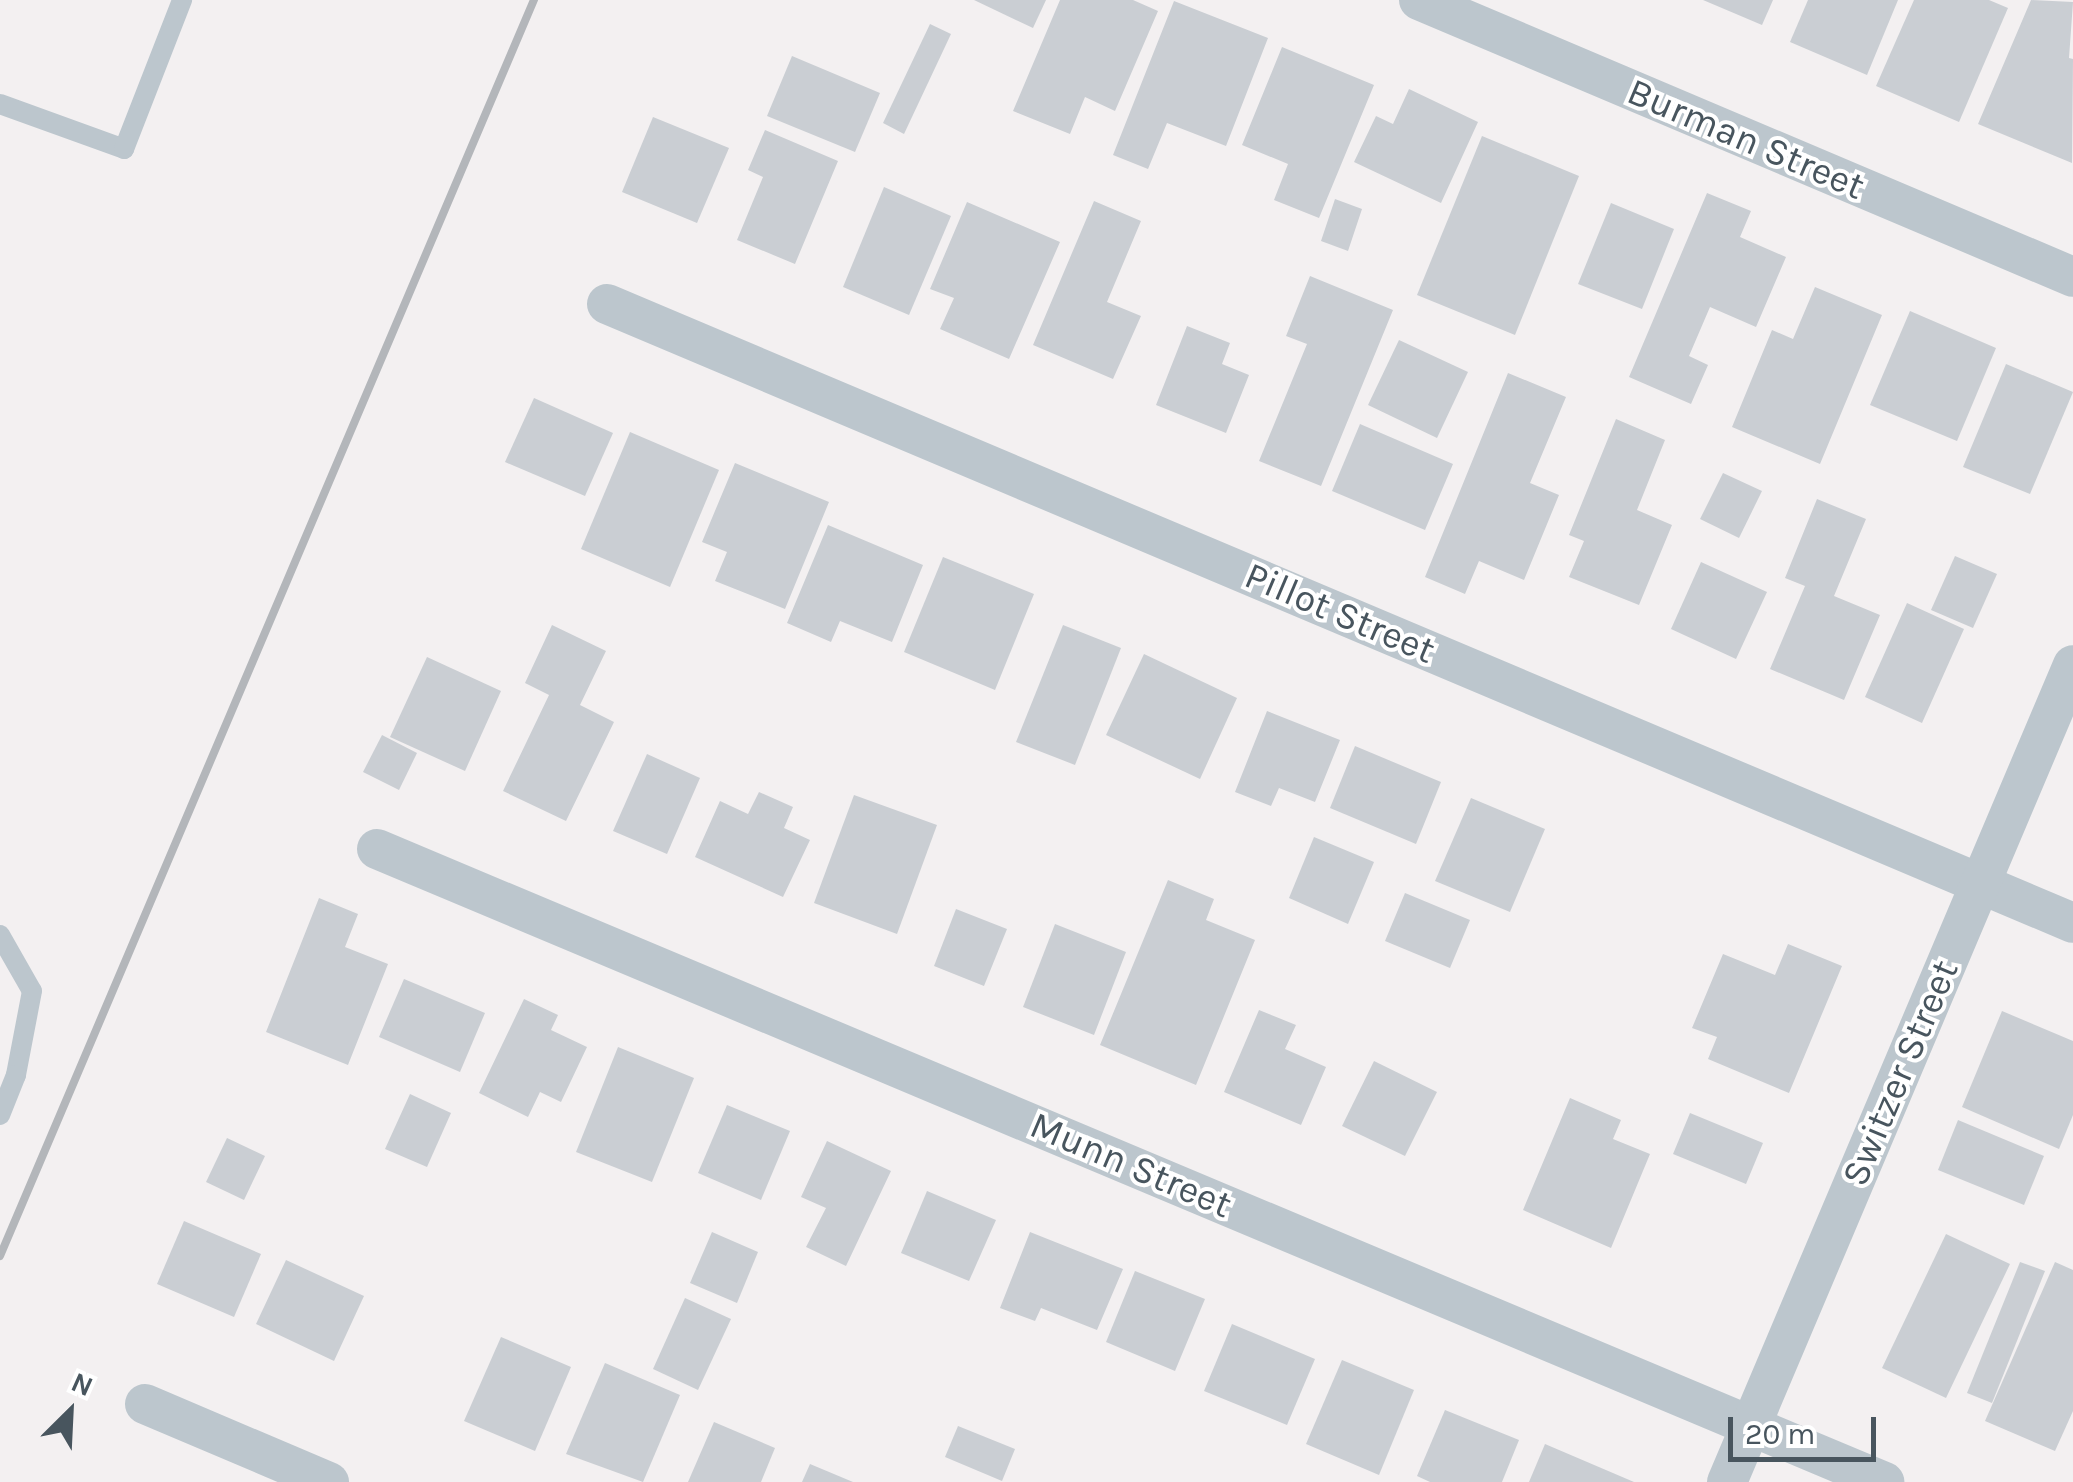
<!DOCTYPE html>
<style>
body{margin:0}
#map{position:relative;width:2073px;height:1482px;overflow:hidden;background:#f3f0f1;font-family:Karla,sans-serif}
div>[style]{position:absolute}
.building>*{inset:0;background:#caced3}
.service>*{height:20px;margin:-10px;padding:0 10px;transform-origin:10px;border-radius:10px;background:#bcc6cd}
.minor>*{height:40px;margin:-20px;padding:0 20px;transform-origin:20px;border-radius:20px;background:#bcc6cd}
.rail>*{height:8px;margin:-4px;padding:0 4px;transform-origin:4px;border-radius:4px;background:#b3b6ba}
span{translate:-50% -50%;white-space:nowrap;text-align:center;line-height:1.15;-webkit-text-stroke:8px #fff;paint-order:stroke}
.street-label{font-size:38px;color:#48555e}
.north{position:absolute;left:20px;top:1362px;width:100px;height:100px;-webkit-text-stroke:8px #fff;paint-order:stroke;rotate:24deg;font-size:28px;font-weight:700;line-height:40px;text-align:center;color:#48555e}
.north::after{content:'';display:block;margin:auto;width:35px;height:45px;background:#48555e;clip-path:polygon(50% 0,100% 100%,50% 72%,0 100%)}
.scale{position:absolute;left:1728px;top:1417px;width:148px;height:45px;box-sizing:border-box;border:5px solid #48555e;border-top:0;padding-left:12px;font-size:30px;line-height:35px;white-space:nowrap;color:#48555e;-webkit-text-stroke:8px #fff;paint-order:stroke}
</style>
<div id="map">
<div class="building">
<i style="clip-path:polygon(974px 0,1046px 0,1033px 28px)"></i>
<i style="clip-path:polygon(1060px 0,1133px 0,1158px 11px,1115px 111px,1085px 97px,1070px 134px,1013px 111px)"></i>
<i style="clip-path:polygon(1703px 0,1773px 0,1762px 25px)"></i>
<i style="clip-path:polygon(1808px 0,1898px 0,1867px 75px,1790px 42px)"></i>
<i style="clip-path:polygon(1914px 0,1989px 0,2008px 8px,1959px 122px,1876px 86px)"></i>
<i style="clip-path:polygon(2031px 0,2073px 2px,2069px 58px,2073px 59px,2072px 163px,1978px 124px)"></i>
<i style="clip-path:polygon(1174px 1px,1268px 38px,1226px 146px,1167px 123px,1148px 169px,1113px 155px)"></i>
<i style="clip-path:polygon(930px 24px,951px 34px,904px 134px,883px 123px)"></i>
<i style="clip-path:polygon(1282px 47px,1374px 85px,1319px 218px,1274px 200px,1288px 164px,1242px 145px)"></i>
<i style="clip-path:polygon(792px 56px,880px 93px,855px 152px,767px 116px)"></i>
<i style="clip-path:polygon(1409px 89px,1478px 122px,1441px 203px,1354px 162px,1376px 116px,1393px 124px)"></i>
<i style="clip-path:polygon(653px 117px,729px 148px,697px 223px,622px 192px)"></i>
<i style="clip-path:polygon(765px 130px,838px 161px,795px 264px,737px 240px,763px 177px,748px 170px)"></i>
<i style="clip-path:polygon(1482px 136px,1579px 176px,1515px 335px,1417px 295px)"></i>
<i style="clip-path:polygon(884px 187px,951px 216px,909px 315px,843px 287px)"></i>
<i style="clip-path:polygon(1707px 193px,1751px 211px,1740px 237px,1786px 257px,1756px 327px,1710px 307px,1689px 356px,1708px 365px,1691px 404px,1629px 377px)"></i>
<i style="clip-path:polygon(1335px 199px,1362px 209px,1348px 251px,1321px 241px)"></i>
<i style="clip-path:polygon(1094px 201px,1141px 221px,1107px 302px,1141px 316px,1113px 379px,1033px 345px)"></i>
<i style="clip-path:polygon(967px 202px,1060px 242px,1009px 359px,940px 329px,954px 298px,930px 289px)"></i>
<i style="clip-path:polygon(1611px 203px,1674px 229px,1642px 309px,1578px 284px)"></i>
<i style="clip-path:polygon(1310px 276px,1393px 310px,1321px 486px,1259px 461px,1307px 344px,1286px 336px)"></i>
<i style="clip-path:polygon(1815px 287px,1882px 315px,1820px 464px,1732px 427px,1772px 330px,1793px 339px)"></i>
<i style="clip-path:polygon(1910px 311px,1996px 348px,1957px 441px,1870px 405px)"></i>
<i style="clip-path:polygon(1187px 326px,1230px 343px,1222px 364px,1249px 375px,1226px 433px,1156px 405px)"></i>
<i style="clip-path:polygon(1399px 340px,1468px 372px,1437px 438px,1368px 405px)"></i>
<i style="clip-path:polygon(2006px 364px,2073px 392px,2030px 494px,1963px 467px)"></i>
<i style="clip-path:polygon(1508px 373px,1566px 397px,1530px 483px,1559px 495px,1524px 580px,1479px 561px,1465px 594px,1425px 577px)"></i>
<i style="clip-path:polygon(534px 398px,613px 433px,585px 496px,505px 462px)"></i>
<i style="clip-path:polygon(1616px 419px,1665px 440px,1637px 510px,1672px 525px,1639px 605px,1569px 577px,1584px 541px,1569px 535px)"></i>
<i style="clip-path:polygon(1360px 424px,1453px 464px,1425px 530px,1332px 491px)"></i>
<i style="clip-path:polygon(630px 432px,719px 470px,670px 587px,581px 549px)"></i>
<i style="clip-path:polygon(735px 463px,829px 502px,785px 609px,715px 581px,727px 552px,702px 542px)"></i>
<i style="clip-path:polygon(1723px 473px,1762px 491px,1739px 538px,1700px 519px)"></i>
<i style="clip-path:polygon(1817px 499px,1866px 519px,1834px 596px,1880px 615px,1844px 700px,1770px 669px,1805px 586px,1785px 578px)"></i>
<i style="clip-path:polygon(828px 525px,923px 565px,892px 642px,840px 621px,831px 642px,787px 623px)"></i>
<i style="clip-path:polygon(1955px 556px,1997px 574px,1973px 628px,1931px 610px)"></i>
<i style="clip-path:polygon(943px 557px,1034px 594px,995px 690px,904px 652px)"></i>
<i style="clip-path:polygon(1701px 562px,1767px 592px,1736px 659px,1671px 629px)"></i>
<i style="clip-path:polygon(1907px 603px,1964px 629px,1922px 723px,1865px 697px)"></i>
<i style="clip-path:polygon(552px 625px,606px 651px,580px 705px,614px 722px,566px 821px,503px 791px,549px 695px,525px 683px)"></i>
<i style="clip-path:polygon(1063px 625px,1121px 648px,1075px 765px,1016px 742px)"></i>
<i style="clip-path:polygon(1144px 654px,1237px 698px,1200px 779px,1106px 735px)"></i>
<i style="clip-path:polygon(427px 657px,501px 691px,465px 771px,390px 737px)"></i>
<i style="clip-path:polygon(1267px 711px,1340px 740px,1315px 802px,1279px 788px,1271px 806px,1235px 792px)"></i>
<i style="clip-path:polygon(382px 735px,417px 753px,399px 790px,363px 772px)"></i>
<i style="clip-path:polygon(1355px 746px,1441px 782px,1416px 844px,1330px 808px)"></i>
<i style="clip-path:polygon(647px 754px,700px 778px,667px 854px,613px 831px)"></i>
<i style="clip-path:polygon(759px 792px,793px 807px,784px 828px,810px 840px,783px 897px,695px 857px,720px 801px,748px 814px)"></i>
<i style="clip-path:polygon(854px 795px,937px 825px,897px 934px,814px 903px)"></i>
<i style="clip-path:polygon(1471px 798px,1545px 829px,1510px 912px,1435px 881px)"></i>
<i style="clip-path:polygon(1314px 837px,1374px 862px,1348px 924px,1289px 898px)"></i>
<i style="clip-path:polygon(1168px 880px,1214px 899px,1206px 920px,1255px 940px,1196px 1085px,1100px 1045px)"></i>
<i style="clip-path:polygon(1405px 893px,1470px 920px,1450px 968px,1385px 941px)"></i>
<i style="clip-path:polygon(319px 898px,358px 914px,345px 947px,388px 964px,348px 1065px,266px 1032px)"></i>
<i style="clip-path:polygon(956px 909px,1007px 929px,984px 986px,934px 966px)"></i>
<i style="clip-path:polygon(1055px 924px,1126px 952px,1094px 1035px,1023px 1007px)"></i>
<i style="clip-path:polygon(1788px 944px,1842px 966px,1789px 1093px,1708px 1059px,1717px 1037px,1692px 1028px,1723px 954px,1775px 975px)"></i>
<i style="clip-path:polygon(404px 979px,485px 1013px,460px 1072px,379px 1037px)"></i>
<i style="clip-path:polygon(524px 999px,558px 1015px,551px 1030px,587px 1047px,561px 1102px,540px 1092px,528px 1117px,479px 1093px)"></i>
<i style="clip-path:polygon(1259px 1010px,1296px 1025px,1285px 1049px,1326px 1067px,1301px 1125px,1224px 1092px)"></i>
<i style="clip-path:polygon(2002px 1011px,2073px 1041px,2073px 1115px,2059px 1149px,1962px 1107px)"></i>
<i style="clip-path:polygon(618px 1047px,694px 1078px,652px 1182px,576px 1152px)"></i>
<i style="clip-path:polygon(1374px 1061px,1437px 1092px,1405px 1156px,1342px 1126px)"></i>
<i style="clip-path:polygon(410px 1094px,451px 1113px,427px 1167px,385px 1149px)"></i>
<i style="clip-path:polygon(1570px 1098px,1621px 1120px,1613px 1139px,1650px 1154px,1611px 1248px,1523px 1210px)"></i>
<i style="clip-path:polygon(727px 1105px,790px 1131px,761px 1200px,698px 1173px)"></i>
<i style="clip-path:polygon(1690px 1113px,1763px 1143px,1746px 1184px,1673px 1154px)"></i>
<i style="clip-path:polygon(1958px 1120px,2044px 1156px,2024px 1205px,1938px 1170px)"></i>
<i style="clip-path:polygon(227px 1138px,265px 1156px,244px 1200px,206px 1182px)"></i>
<i style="clip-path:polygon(827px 1141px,891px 1171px,846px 1266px,806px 1247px,826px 1208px,801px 1197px)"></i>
<i style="clip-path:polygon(927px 1191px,996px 1220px,969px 1281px,901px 1253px)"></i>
<i style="clip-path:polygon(184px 1221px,261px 1254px,234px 1317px,157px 1284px)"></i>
<i style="clip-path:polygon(712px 1232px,758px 1252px,737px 1303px,690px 1283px)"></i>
<i style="clip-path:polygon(1030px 1232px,1123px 1269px,1097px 1330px,1041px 1308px,1035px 1321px,1000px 1308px)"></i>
<i style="clip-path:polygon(1946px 1234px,2010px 1264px,1946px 1398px,1882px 1368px)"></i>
<i style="clip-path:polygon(286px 1260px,364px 1296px,334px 1361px,256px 1324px)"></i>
<i style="clip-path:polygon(2020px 1262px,2045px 1271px,1992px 1403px,1967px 1393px)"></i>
<i style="clip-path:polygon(2055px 1262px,2073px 1270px,2073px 1411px,2055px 1451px,1985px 1421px)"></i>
<i style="clip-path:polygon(1135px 1271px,1205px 1299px,1175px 1371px,1106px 1342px)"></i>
<i style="clip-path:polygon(685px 1298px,731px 1319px,698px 1390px,653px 1369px)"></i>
<i style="clip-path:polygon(1232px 1324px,1315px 1359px,1287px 1425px,1204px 1391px)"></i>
<i style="clip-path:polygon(501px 1337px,571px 1367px,535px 1451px,464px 1421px)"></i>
<i style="clip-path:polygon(1342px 1360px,1414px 1390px,1379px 1475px,1306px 1444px)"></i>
<i style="clip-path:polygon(605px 1363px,680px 1395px,643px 1482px,566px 1454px)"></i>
<i style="clip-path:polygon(1445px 1410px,1519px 1440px,1502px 1482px,1430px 1482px,1417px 1476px)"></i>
<i style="clip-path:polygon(714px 1422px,775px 1448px,761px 1482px,688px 1482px)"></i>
<i style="clip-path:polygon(958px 1426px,1015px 1449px,1002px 1481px,945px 1457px)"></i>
<i style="clip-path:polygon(1545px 1444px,1634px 1482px,1529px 1482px)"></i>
<i style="clip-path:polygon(810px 1464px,853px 1482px,802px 1482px)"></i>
</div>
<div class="service">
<i style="left:0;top:104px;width:132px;rotate:19.9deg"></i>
<i style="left:124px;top:149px;width:160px;rotate:-68.7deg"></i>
<i style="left:0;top:935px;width:64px;rotate:60.3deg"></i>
<i style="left:32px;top:991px;width:86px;rotate:100.8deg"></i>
<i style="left:16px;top:1075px;width:43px;rotate:111.8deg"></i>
</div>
<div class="minor">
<i style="left:1419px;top:0;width:710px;rotate:22.95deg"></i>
<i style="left:607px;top:304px;width:1591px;rotate:22.89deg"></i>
<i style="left:377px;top:849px;width:1635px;rotate:22.78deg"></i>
<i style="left:145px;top:1404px;width:200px;rotate:23deg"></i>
<i style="left:1727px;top:1482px;width:887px;rotate:-67.05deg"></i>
</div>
<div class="rail">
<i style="left:0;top:1256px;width:1365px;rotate:-66.97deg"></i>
</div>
<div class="street-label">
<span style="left:1746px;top:139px;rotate:23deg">Burman Street</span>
<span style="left:1340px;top:613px;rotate:23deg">Pillot Street</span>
<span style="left:1900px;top:1073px;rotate:-67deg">Switzer Street</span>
<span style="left:1131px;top:1165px;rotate:23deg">Munn Street</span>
</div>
<div class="north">N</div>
<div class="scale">20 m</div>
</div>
